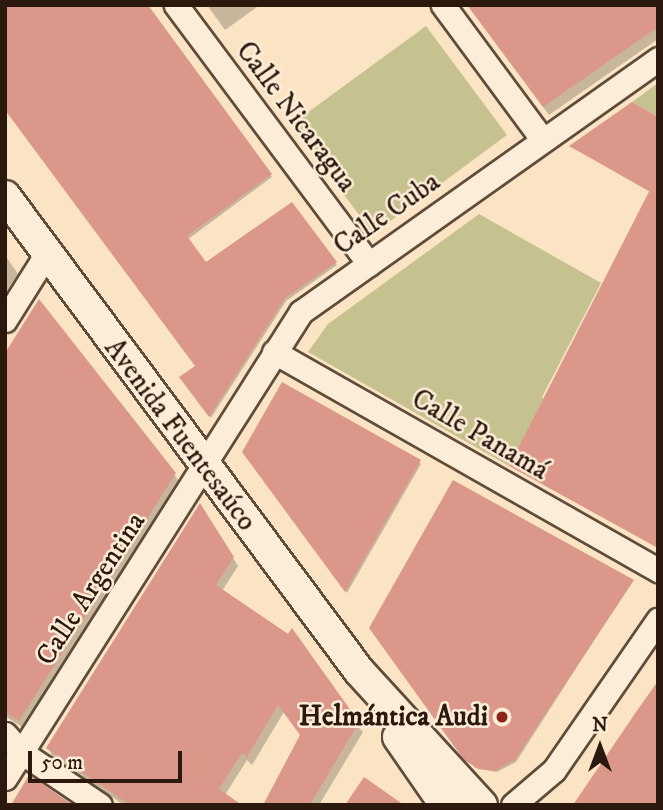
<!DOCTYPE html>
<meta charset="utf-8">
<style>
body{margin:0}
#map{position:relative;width:663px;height:810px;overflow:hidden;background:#fbe4c4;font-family:"IM FELL DW Pica",serif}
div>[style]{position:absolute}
.green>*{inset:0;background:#c6c28f}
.shadow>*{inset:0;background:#0003}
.building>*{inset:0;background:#db978a}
.roads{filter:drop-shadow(2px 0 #5f4c3b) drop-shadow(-2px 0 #5f4c3b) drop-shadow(0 2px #5f4c3b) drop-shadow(0 -2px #5f4c3b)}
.minor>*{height:23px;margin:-11.5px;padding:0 11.5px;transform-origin:11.5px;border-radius:11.5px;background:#fcedd9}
.tertiary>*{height:30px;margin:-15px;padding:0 15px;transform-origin:15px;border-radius:15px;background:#fcedd9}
.dots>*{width:19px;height:19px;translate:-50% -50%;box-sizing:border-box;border:4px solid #fcedd9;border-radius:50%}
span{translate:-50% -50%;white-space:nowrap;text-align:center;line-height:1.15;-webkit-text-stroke:5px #fcedd9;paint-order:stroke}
.street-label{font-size:28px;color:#2b190d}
.poi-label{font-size:28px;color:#2b190d;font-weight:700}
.right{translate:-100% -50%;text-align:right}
.frame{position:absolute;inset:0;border:7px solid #2b190d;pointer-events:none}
.north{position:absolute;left:565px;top:712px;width:70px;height:70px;-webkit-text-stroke:5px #fcedd9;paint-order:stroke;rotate:0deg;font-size:19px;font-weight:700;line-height:28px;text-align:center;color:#2b190d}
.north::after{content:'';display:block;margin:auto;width:24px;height:32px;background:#2b190d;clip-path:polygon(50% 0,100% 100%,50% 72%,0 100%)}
.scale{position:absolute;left:28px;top:751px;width:154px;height:32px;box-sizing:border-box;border:4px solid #2b190d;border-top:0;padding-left:9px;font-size:21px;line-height:24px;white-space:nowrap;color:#2b190d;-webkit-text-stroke:5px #fcedd9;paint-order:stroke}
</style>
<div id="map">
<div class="green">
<i style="clip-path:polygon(426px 26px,507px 135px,373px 234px,292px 124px)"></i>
<i style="clip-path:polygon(658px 83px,658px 117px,632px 102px)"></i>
<i style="clip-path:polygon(479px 214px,601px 283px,542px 397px,546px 400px,509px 466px,308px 352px,328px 324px)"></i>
</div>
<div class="shadow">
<i style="clip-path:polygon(144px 5px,272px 177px,187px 240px,206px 265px,292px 205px,337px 265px,286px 301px,211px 418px,182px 378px,197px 366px)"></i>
<i style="clip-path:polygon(207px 5px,260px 5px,225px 30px)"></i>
<i style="clip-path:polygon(468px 5px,658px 5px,658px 39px,549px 115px)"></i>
<i style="clip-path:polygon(658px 119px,658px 548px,511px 466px,650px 192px,572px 146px)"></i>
<i style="clip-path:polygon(5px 255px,18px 274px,5px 293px)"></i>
<i style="clip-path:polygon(5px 356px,174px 474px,180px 483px,25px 729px,5px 716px)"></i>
<i style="clip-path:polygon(244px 452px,419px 462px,421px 464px,347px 593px)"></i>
<i style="clip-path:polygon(233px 558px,238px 566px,222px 591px,363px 732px,319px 805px,265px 805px,301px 736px,284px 712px,252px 765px,247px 760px,225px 795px,238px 805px,124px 805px,53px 757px,48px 748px)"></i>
<i style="clip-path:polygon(632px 581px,516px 762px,497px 772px,475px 768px,371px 628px)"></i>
</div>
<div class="building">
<i style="clip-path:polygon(5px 5px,148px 5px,272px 174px,187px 236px,206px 262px,292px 202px,337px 262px,285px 298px,209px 417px,179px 377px,195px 366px,5px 110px)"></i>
<i style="clip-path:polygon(467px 5px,658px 5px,658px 27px,543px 107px)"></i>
<i style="clip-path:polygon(632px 102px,658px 117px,658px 174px,649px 191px,569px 146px)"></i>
<i style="clip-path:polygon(658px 174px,658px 548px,509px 466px)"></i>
<i style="clip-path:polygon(39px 299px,176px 473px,19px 721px,5px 712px,5px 353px)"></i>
<i style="clip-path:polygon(282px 382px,421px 460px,345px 592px,242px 452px)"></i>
<i style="clip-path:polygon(453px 480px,634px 580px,515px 760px,495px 771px,479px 769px,464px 760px,369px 628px)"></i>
<i style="clip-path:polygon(200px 503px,234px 557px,216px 585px,288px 634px,292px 628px,359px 722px,310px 805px,263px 805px,300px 735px,278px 705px,247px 757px,242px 753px,219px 789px,242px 805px,130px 805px,46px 748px)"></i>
<i style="clip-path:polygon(658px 681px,658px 805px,573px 805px,636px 712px)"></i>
<i style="clip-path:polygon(29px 775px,73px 805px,11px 805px)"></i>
<i style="clip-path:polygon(364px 777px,404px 805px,345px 805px)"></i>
</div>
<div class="roads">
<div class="minor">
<i style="left:176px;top:5px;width:323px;rotate:53.3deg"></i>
<i style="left:443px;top:5px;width:168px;rotate:53.5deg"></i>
<i style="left:5px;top:320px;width:79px;rotate:-57.9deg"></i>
<i style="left:274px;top:352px;width:442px;rotate:29.6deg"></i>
<i style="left:5px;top:734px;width:24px;rotate:48deg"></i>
<i style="left:21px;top:752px;width:95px;rotate:33.9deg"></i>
<i style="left:5px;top:778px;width:552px;rotate:-57.58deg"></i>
<i style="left:301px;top:312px;width:438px;rotate:-35.3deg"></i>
<i style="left:513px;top:805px;width:54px;rotate:-40.5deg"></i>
<i style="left:554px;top:770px;width:183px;rotate:-55.3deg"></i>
</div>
<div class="tertiary">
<i style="left:5px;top:196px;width:592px;rotate:53.3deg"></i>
<i style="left:359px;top:671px;width:182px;rotate:47.5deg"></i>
<i style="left:398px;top:737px;width:83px;rotate:55.3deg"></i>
</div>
</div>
<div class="dots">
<i style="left:502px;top:717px;background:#8f2418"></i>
</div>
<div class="street-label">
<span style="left:296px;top:117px;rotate:53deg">Calle Nicaragua</span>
<span style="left:387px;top:214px;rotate:-35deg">Calle Cuba</span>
<span style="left:180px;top:435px;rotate:53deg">Avenida Fuentesaúco</span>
<span style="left:480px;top:435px;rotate:30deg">Calle Panamá</span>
<span style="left:91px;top:589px;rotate:-57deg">Calle Argentina</span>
</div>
<div class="poi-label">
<span class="right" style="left:488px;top:717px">Helmántica Audi</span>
</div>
<div class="frame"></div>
<div class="north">N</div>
<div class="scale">50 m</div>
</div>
